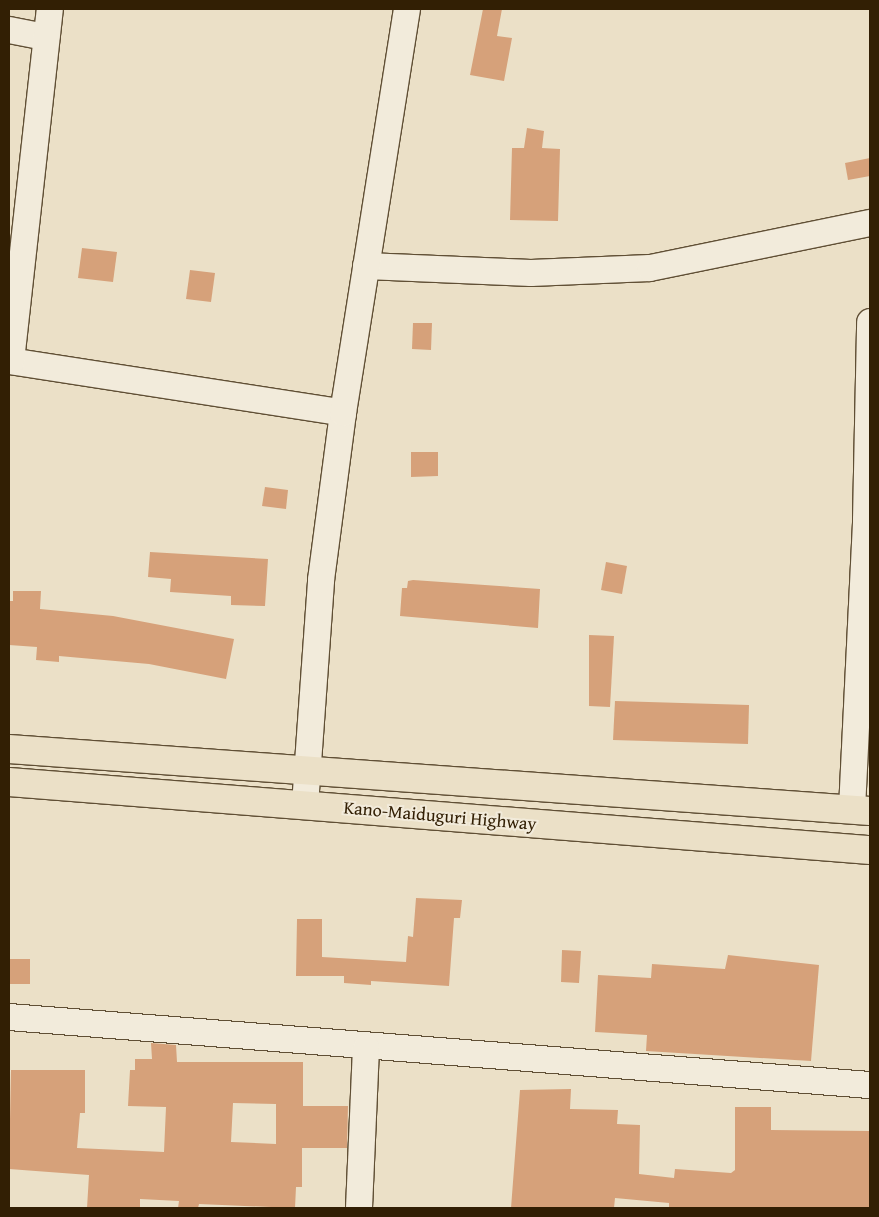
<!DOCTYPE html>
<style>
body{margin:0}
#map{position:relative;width:879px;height:1217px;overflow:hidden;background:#ebe0c7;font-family:"Gentium Book Plus",serif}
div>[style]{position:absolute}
.building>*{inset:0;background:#d6a17a}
.roads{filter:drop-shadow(1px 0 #604f35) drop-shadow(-1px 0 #604f35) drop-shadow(0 1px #604f35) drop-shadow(0 -1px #604f35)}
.minor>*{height:26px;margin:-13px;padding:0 13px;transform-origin:13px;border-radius:13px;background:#f2ebdb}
.highway>*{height:28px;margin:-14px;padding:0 14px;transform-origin:14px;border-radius:14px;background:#ebe0c7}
span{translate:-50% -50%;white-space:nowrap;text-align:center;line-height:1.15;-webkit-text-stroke:4px #f2ebdb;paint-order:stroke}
.street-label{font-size:18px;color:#321f04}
.frame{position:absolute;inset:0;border:10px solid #321f04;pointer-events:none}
</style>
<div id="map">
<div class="building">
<i style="clip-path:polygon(483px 9px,502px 9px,497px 36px,512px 38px,504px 81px,470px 75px)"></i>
<i style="clip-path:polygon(527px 128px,544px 131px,542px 148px,560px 149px,558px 221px,510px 220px,512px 148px,524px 148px)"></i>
<i style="clip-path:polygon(870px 158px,870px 176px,848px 180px,845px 163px)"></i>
<i style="clip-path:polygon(82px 248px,117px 252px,113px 282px,78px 278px)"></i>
<i style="clip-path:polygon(190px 270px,215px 273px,211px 302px,186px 299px)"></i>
<i style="clip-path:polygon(413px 323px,432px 323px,431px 350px,412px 349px)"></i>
<i style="clip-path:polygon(411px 452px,438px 452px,438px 476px,411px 477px)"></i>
<i style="clip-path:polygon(265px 487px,288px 490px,286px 509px,262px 506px)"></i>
<i style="clip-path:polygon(150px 552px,268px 559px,265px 606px,231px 605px,231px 596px,170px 592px,171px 579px,148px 577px)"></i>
<i style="clip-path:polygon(606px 562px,627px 566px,622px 594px,601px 590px)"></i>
<i style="clip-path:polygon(413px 580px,540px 589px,538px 628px,400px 616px,402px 588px,407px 588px,408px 581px)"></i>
<i style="clip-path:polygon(13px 591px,41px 591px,40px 609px,113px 616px,234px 639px,226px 679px,149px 664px,59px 656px,59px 662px,36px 660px,37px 647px,9px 645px,9px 601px,13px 601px)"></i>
<i style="clip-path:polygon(589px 635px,614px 636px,610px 707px,589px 706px)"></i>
<i style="clip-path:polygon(615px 701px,749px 705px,748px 744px,613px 740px)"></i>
<i style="clip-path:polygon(416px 898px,462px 900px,460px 918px,454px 918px,449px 986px,371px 981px,371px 985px,344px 983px,344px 976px,296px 976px,297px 919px,322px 919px,322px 957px,406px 962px,408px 936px,413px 937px)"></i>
<i style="clip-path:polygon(562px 950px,581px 951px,579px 983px,561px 982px)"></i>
<i style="clip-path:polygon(728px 955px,819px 965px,811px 1061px,646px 1051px,647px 1035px,595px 1032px,598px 975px,651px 978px,652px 964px,725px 969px)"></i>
<i style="clip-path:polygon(9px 959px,30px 959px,30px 984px,9px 984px)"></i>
<i style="clip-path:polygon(evenodd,151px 1043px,176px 1045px,177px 1062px,303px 1062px,303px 1106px,348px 1106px,347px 1148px,302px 1148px,302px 1187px,296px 1187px,295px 1208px,199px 1204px,198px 1208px,178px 1208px,179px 1201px,140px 1199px,140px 1208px,87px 1208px,89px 1175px,9px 1169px,11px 1070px,85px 1070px,85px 1113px,80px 1113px,77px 1148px,164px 1152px,166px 1107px,128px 1106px,130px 1070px,135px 1070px,135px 1059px,152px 1059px,151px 1043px,233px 1103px,276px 1104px,276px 1144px,231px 1142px,233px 1103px)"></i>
<i style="clip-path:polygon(571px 1089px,570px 1109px,618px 1110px,617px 1124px,640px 1125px,639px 1174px,674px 1178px,675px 1169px,731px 1173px,735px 1170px,735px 1107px,771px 1107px,771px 1130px,870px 1131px,870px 1208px,669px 1208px,669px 1203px,615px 1198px,614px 1208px,511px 1208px,520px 1090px)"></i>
</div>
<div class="roads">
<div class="minor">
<i style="left:9px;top:30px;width:38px;rotate:11deg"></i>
<i style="left:366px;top:266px;width:165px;rotate:2.4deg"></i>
<i style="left:531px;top:273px;width:119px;rotate:-2.4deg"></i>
<i style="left:650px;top:268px;width:225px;rotate:-11.6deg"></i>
<i style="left:9px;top:361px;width:338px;rotate:8.8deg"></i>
<i style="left:11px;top:361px;width:354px;rotate:-83.7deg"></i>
<i style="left:305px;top:805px;width:226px;rotate:-85.9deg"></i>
<i style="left:321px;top:580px;width:168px;rotate:-82.5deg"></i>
<i style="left:343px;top:413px;width:409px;rotate:-81deg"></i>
<i style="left:852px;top:809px;width:289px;rotate:-87.2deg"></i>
<i style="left:866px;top:520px;width:198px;rotate:-88.8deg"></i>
<i style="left:9px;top:1017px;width:864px;rotate:4.52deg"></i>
<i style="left:359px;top:1208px;width:160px;rotate:-87.5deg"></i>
</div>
<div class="highway">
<i style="left:9px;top:749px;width:863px;rotate:4.12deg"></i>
<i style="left:9px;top:782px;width:864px;rotate:4.52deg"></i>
</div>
</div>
<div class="street-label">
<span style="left:440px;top:816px;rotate:5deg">Kano-Maiduguri Highway</span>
</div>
<div class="frame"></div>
</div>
